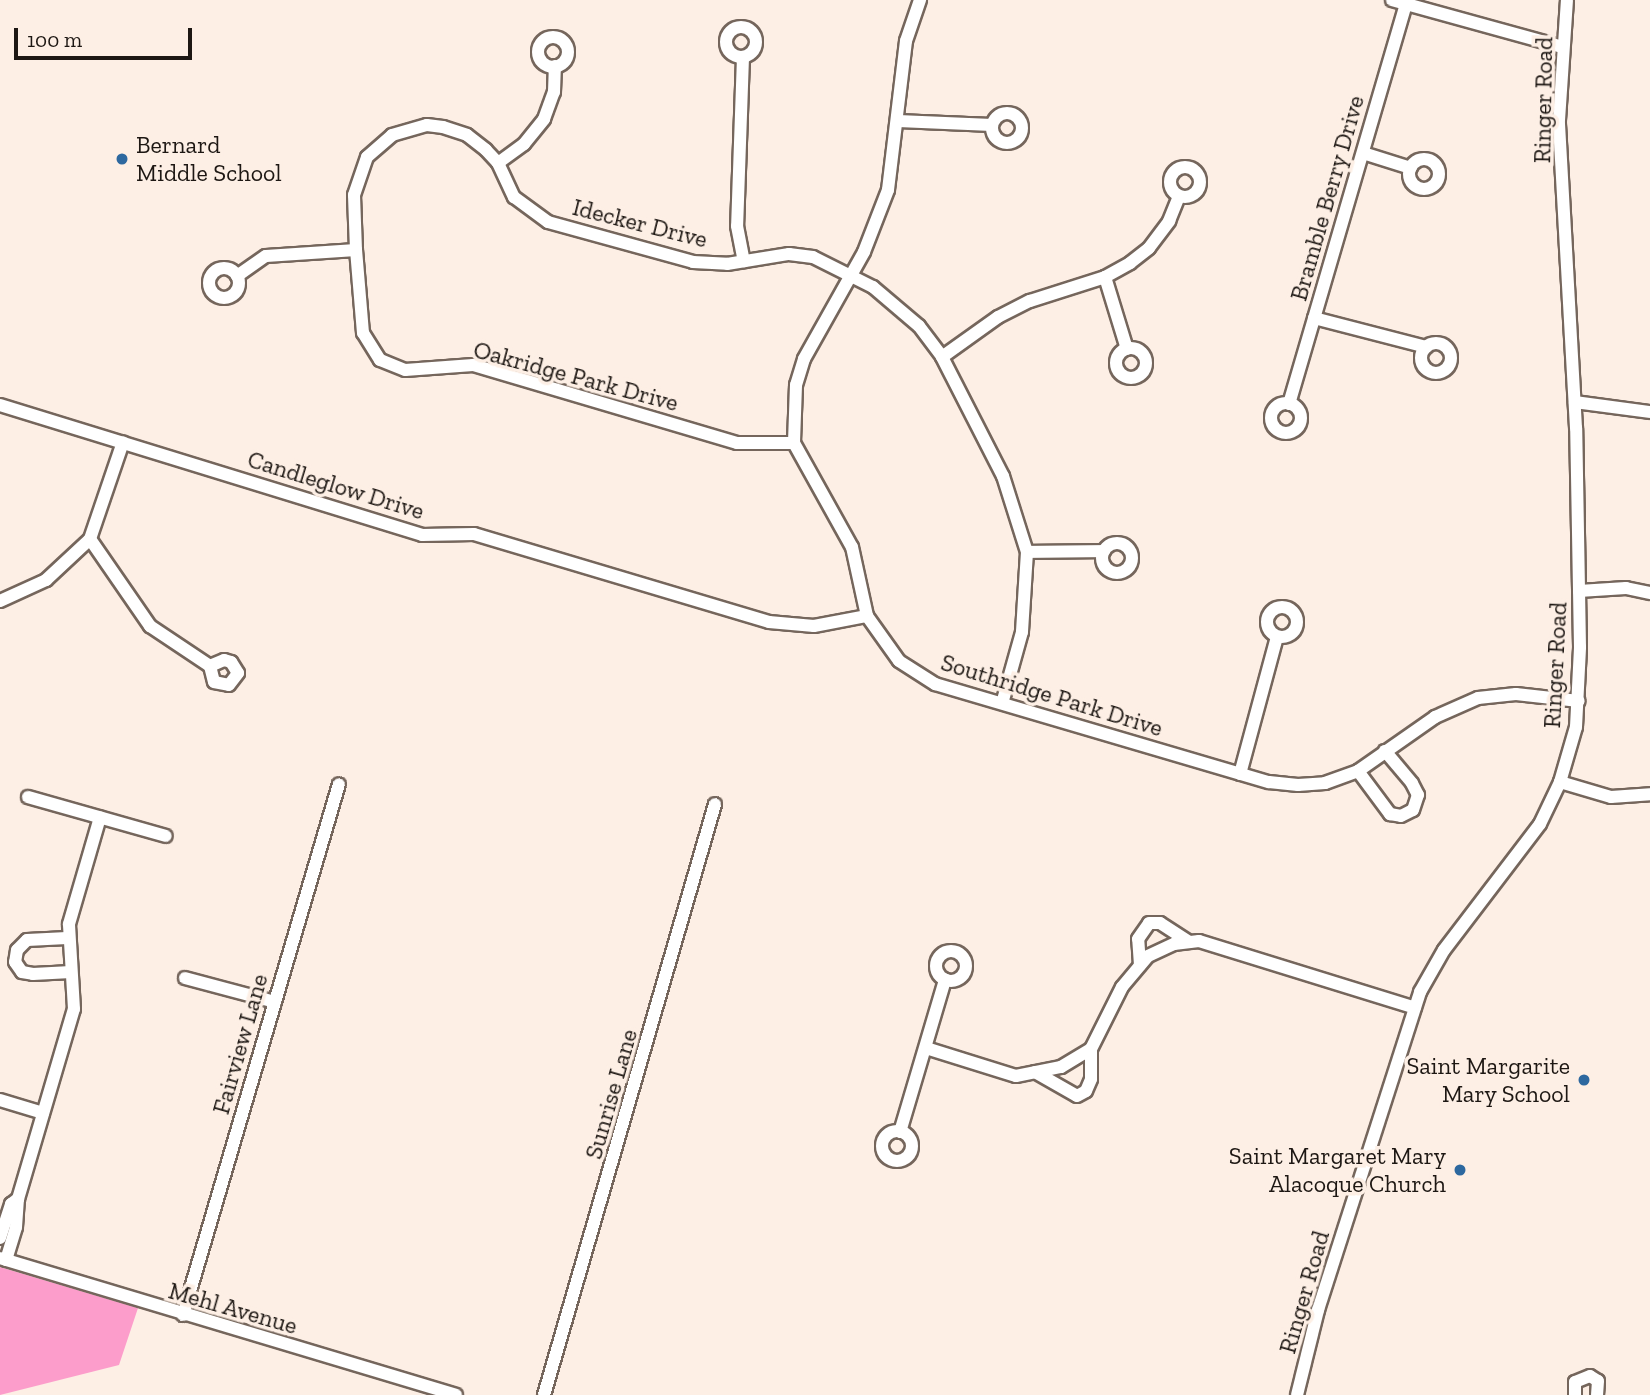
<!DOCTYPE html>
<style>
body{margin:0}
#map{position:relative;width:1650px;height:1395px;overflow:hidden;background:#fdefe5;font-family:"Zilla Slab",serif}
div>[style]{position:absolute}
.forest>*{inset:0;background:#fc9dcb}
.roads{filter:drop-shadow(2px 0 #75665c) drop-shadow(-2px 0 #75665c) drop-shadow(0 2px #75665c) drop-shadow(0 -2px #75665c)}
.minor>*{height:12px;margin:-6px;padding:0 6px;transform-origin:6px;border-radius:6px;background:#fff}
.minor>.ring{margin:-6px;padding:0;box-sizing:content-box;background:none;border:12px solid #fff;border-radius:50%}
.dots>*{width:19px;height:19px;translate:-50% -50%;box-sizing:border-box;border:4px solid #fdefe5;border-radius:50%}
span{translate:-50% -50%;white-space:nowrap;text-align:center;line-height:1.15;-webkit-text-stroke:7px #fdefe5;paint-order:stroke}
.street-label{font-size:24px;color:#1d1713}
.poi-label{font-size:24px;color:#1d1713}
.left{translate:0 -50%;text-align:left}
.right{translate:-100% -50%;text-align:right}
.scale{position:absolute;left:14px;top:28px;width:178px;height:32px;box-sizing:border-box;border:4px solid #1d1713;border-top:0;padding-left:9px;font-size:21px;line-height:24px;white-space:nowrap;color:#1d1713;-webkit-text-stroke:5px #fdefe5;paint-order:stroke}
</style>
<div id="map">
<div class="forest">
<i style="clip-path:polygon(0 1267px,138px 1308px,119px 1365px,0 1395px)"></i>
</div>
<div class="roads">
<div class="minor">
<i style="left:920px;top:0;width:43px;rotate:108.9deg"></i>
<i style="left:906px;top:41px;width:150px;rotate:96.9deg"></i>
<i style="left:888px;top:190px;width:66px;rotate:111.2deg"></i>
<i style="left:864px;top:252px;width:123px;rotate:119.3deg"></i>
<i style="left:804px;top:359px;width:27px;rotate:107deg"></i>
<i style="left:796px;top:385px;width:58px;rotate:92deg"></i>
<i style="left:794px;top:443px;width:119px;rotate:60.9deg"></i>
<i style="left:852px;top:547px;width:71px;rotate:77.7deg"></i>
<i style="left:867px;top:616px;width:55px;rotate:54.6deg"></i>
<i style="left:899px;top:661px;width:43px;rotate:32.6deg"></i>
<i style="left:935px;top:684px;width:348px;rotate:16.4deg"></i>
<i style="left:1269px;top:782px;width:29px;rotate:6deg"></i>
<i style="left:1298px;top:785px;width:27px;rotate:-4deg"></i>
<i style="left:1325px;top:783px;width:35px;rotate:-20deg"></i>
<i style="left:1358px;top:771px;width:94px;rotate:-35deg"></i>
<i style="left:1435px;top:717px;width:47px;rotate:-23.8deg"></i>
<i style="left:1478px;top:698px;width:38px;rotate:-6deg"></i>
<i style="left:1516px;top:694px;width:63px;rotate:6.3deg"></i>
<i style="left:1392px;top:0;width:177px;rotate:15.4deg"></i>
<i class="ring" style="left:726px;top:27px;width:18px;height:18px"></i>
<i class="ring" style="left:538px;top:37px;width:18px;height:18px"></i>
<i style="left:743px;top:57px;width:169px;rotate:92deg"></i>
<i style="left:737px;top:226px;width:36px;rotate:79deg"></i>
<i class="ring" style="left:992px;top:113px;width:18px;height:18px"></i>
<i style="left:898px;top:121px;width:94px;rotate:2.4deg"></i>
<i style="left:1363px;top:153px;width:50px;rotate:17.4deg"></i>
<i class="ring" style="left:1409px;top:159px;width:18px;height:18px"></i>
<i style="left:498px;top:163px;width:32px;rotate:-36deg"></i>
<i style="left:524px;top:144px;width:32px;rotate:-51deg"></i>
<i style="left:544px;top:119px;width:29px;rotate:-70deg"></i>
<i style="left:554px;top:92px;width:26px;rotate:-88deg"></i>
<i class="ring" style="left:1170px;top:167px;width:18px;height:18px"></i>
<i class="ring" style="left:209px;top:268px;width:18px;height:18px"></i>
<i style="left:237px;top:276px;width:35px;rotate:-35deg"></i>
<i style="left:266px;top:256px;width:90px;rotate:-3.8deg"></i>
<i style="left:1105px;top:277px;width:75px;rotate:73deg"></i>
<i style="left:1314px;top:318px;width:116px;rotate:14.5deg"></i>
<i class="ring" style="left:1421px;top:343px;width:18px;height:18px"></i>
<i class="ring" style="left:1116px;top:348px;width:18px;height:18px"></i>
<i style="left:942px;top:357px;width:69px;rotate:-35.5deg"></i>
<i style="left:998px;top:317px;width:36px;rotate:-27deg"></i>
<i style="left:1030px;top:301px;width:79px;rotate:-17.7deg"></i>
<i style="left:1105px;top:277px;width:29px;rotate:-29deg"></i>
<i style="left:1130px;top:263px;width:24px;rotate:-38deg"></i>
<i style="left:1149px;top:248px;width:34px;rotate:-53deg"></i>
<i style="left:1169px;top:221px;width:27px;rotate:-68deg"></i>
<i style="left:1575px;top:402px;width:76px;rotate:7.6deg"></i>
<i class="ring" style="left:1271px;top:403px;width:18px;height:18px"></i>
<i style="left:1289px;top:404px;width:416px;rotate:-73.7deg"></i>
<i style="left:0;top:405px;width:442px;rotate:17.1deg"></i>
<i style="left:422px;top:535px;width:52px;rotate:-1.1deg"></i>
<i style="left:474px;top:534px;width:308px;rotate:16.6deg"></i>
<i style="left:769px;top:622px;width:45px;rotate:5.1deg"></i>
<i style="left:814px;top:626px;width:54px;rotate:-10.7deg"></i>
<i style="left:794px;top:443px;width:57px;rotate:180deg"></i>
<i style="left:737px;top:443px;width:275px;rotate:-163.5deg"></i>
<i style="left:473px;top:365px;width:68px;rotate:175.8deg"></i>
<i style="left:405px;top:370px;width:27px;rotate:-158deg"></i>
<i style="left:380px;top:360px;width:32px;rotate:-122deg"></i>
<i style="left:363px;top:333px;width:83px;rotate:-94.8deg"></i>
<i style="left:356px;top:250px;width:55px;rotate:-92.1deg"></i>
<i style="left:354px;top:195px;width:40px;rotate:-71.1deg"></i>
<i style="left:367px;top:157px;width:33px;rotate:-41deg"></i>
<i style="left:392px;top:135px;width:36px;rotate:-16deg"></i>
<i style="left:427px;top:125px;width:16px;rotate:7deg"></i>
<i style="left:443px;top:127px;width:25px;rotate:18deg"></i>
<i style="left:467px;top:135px;width:24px;rotate:38deg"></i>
<i style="left:486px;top:150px;width:18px;rotate:47deg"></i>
<i style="left:498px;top:163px;width:38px;rotate:65deg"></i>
<i style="left:514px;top:197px;width:42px;rotate:36.3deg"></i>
<i style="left:548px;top:222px;width:150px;rotate:15.4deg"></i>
<i style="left:693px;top:262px;width:34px;rotate:3deg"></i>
<i style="left:727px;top:264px;width:63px;rotate:-9.2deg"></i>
<i style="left:789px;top:254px;width:24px;rotate:7deg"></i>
<i style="left:813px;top:257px;width:67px;rotate:26.6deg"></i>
<i style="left:873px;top:287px;width:60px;rotate:40.3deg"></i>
<i style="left:919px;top:326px;width:39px;rotate:53deg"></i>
<i style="left:942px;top:357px;width:134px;rotate:62.9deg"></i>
<i style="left:1003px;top:476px;width:80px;rotate:72.5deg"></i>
<i style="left:1027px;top:552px;width:80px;rotate:93.6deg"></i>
<i style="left:1022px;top:632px;width:71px;rotate:105.6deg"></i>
<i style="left:90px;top:539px;width:106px;rotate:55.4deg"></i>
<i style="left:150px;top:626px;width:72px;rotate:33.7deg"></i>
<i style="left:210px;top:666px;width:16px;rotate:76deg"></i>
<i style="left:214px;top:682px;width:15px;rotate:11deg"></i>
<i style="left:229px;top:685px;width:15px;rotate:-53deg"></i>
<i style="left:238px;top:673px;width:13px;rotate:-122deg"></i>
<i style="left:231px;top:662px;width:7px;rotate:-164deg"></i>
<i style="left:224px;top:660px;width:15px;rotate:157deg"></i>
<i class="ring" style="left:1102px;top:543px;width:18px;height:18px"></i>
<i style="left:1027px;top:552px;width:77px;rotate:-0.7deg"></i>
<i style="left:1579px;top:591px;width:47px;rotate:-3.7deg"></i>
<i style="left:1626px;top:588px;width:25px;rotate:12deg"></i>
<i style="left:0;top:601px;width:51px;rotate:-24.5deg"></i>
<i style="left:46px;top:580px;width:60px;rotate:-43deg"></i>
<i style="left:90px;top:539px;width:102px;rotate:-71.2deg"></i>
<i class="ring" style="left:1267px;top:607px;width:18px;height:18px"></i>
<i style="left:1358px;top:771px;width:54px;rotate:53.3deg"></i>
<i style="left:1390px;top:814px;width:11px;rotate:10deg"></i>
<i style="left:1401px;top:816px;width:13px;rotate:-27deg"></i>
<i style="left:1413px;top:810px;width:16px;rotate:-72deg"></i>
<i style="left:1418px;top:795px;width:13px;rotate:-117deg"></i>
<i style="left:1412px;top:783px;width:42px;rotate:-130.2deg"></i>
<i style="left:1240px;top:774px;width:142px;rotate:-74.9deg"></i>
<i style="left:1560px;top:782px;width:53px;rotate:16.4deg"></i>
<i style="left:1611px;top:797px;width:39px;rotate:-4deg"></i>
<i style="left:28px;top:797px;width:143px;rotate:15.8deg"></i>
<i style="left:67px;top:938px;width:40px;rotate:177.1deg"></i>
<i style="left:27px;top:940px;width:14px;rotate:135deg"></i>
<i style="left:17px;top:950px;width:12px;rotate:99deg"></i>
<i style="left:15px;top:962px;width:12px;rotate:55deg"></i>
<i style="left:22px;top:972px;width:11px;rotate:10deg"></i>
<i style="left:33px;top:974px;width:38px;rotate:-3deg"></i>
<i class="ring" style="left:936px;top:951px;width:18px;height:18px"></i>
<i style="left:1140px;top:965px;width:26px;rotate:-94deg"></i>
<i style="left:1138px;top:939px;width:19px;rotate:-55deg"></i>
<i style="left:1149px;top:923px;width:11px"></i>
<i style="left:1160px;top:923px;width:35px;rotate:33deg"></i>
<i style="left:185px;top:978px;width:93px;rotate:14.9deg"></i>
<i style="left:926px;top:1048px;width:94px;rotate:17.3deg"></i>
<i style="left:1016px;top:1076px;width:46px;rotate:-11.3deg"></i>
<i style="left:1061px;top:1067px;width:35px;rotate:-31deg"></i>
<i style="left:1091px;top:1049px;width:69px;rotate:-63.4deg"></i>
<i style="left:1122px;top:987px;width:40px;rotate:-50deg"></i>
<i style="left:1148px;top:956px;width:29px;rotate:-25deg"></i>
<i style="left:1174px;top:944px;width:25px;rotate:-7deg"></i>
<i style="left:1199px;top:941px;width:226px;rotate:17.2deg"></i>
<i style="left:1035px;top:1072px;width:48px;rotate:29.7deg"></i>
<i style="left:1077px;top:1096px;width:10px;rotate:-29deg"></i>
<i style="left:1086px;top:1091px;width:13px;rotate:-67deg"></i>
<i style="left:1091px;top:1079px;width:30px;rotate:-90deg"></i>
<i style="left:0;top:1100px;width:45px;rotate:16.8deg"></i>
<i class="ring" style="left:882px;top:1131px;width:18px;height:18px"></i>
<i style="left:900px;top:1132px;width:159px;rotate:-73.5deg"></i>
<i style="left:0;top:1238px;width:36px;rotate:-72deg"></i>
<i style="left:11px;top:1204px;width:9px;rotate:-36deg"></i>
<i style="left:0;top:1258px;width:476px;rotate:16.7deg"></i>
<i style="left:6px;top:1260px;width:34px;rotate:-73deg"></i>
<i style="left:16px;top:1227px;width:28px;rotate:-86deg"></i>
<i style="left:18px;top:1199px;width:198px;rotate:-73.6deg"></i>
<i style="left:74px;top:1009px;width:85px;rotate:-93.4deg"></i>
<i style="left:69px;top:924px;width:111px;rotate:-73.8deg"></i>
<i style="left:183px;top:1315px;width:553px;rotate:-73.63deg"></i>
<i style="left:544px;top:1395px;width:615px;rotate:-73.86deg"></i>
<i style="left:1297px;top:1395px;width:88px;rotate:-76.1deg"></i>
<i style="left:1318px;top:1310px;width:334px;rotate:-72.2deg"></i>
<i style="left:1420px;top:992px;width:48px;rotate:-60.3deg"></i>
<i style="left:1444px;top:950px;width:158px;rotate:-52.7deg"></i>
<i style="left:1540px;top:824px;width:47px;rotate:-64.5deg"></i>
<i style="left:1560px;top:782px;width:57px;rotate:-73.8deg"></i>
<i style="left:1576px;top:727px;width:80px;rotate:-87.1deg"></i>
<i style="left:1580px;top:647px;width:219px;rotate:-91deg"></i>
<i style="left:1576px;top:428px;width:308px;rotate:-93.2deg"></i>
<i style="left:1559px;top:120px;width:120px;rotate:-86.2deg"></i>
<i style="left:1575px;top:1395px;width:13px;rotate:-90deg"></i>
<i style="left:1575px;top:1382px;width:16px;rotate:-22deg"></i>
<i style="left:1590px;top:1376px;width:9px;rotate:32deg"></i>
<i style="left:1598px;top:1381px;width:14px;rotate:94deg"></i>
</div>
</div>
<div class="dots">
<i style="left:122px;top:159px;background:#2d689f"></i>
<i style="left:1584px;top:1080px;background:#2d689f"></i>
<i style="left:1460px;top:1170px;background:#2d689f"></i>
</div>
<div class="street-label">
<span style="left:1543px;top:100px;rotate:-89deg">Ringer Road</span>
<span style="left:1327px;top:198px;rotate:-74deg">Bramble Berry Drive</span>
<span style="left:640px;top:223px;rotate:14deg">Idecker Drive</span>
<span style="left:576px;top:376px;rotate:15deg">Oakridge Park Drive</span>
<span style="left:336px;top:485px;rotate:17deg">Candleglow Drive</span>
<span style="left:1555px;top:665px;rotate:-87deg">Ringer Road</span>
<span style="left:1052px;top:695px;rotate:17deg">Southridge Park Drive</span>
<span style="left:240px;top:1044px;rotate:-74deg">Fairview Lane</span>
<span style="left:611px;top:1094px;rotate:-74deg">Sunrise Lane</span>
<span style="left:1304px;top:1292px;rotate:-74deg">Ringer Road</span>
<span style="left:233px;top:1308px;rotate:16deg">Mehl Avenue</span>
</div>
<div class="poi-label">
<span class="left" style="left:136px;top:159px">Bernard<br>Middle School</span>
<span class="right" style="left:1570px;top:1080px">Saint Margarite<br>Mary School</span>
<span class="right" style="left:1446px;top:1170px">Saint Margaret Mary<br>Alacoque Church</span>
</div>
<div class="scale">100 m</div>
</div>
